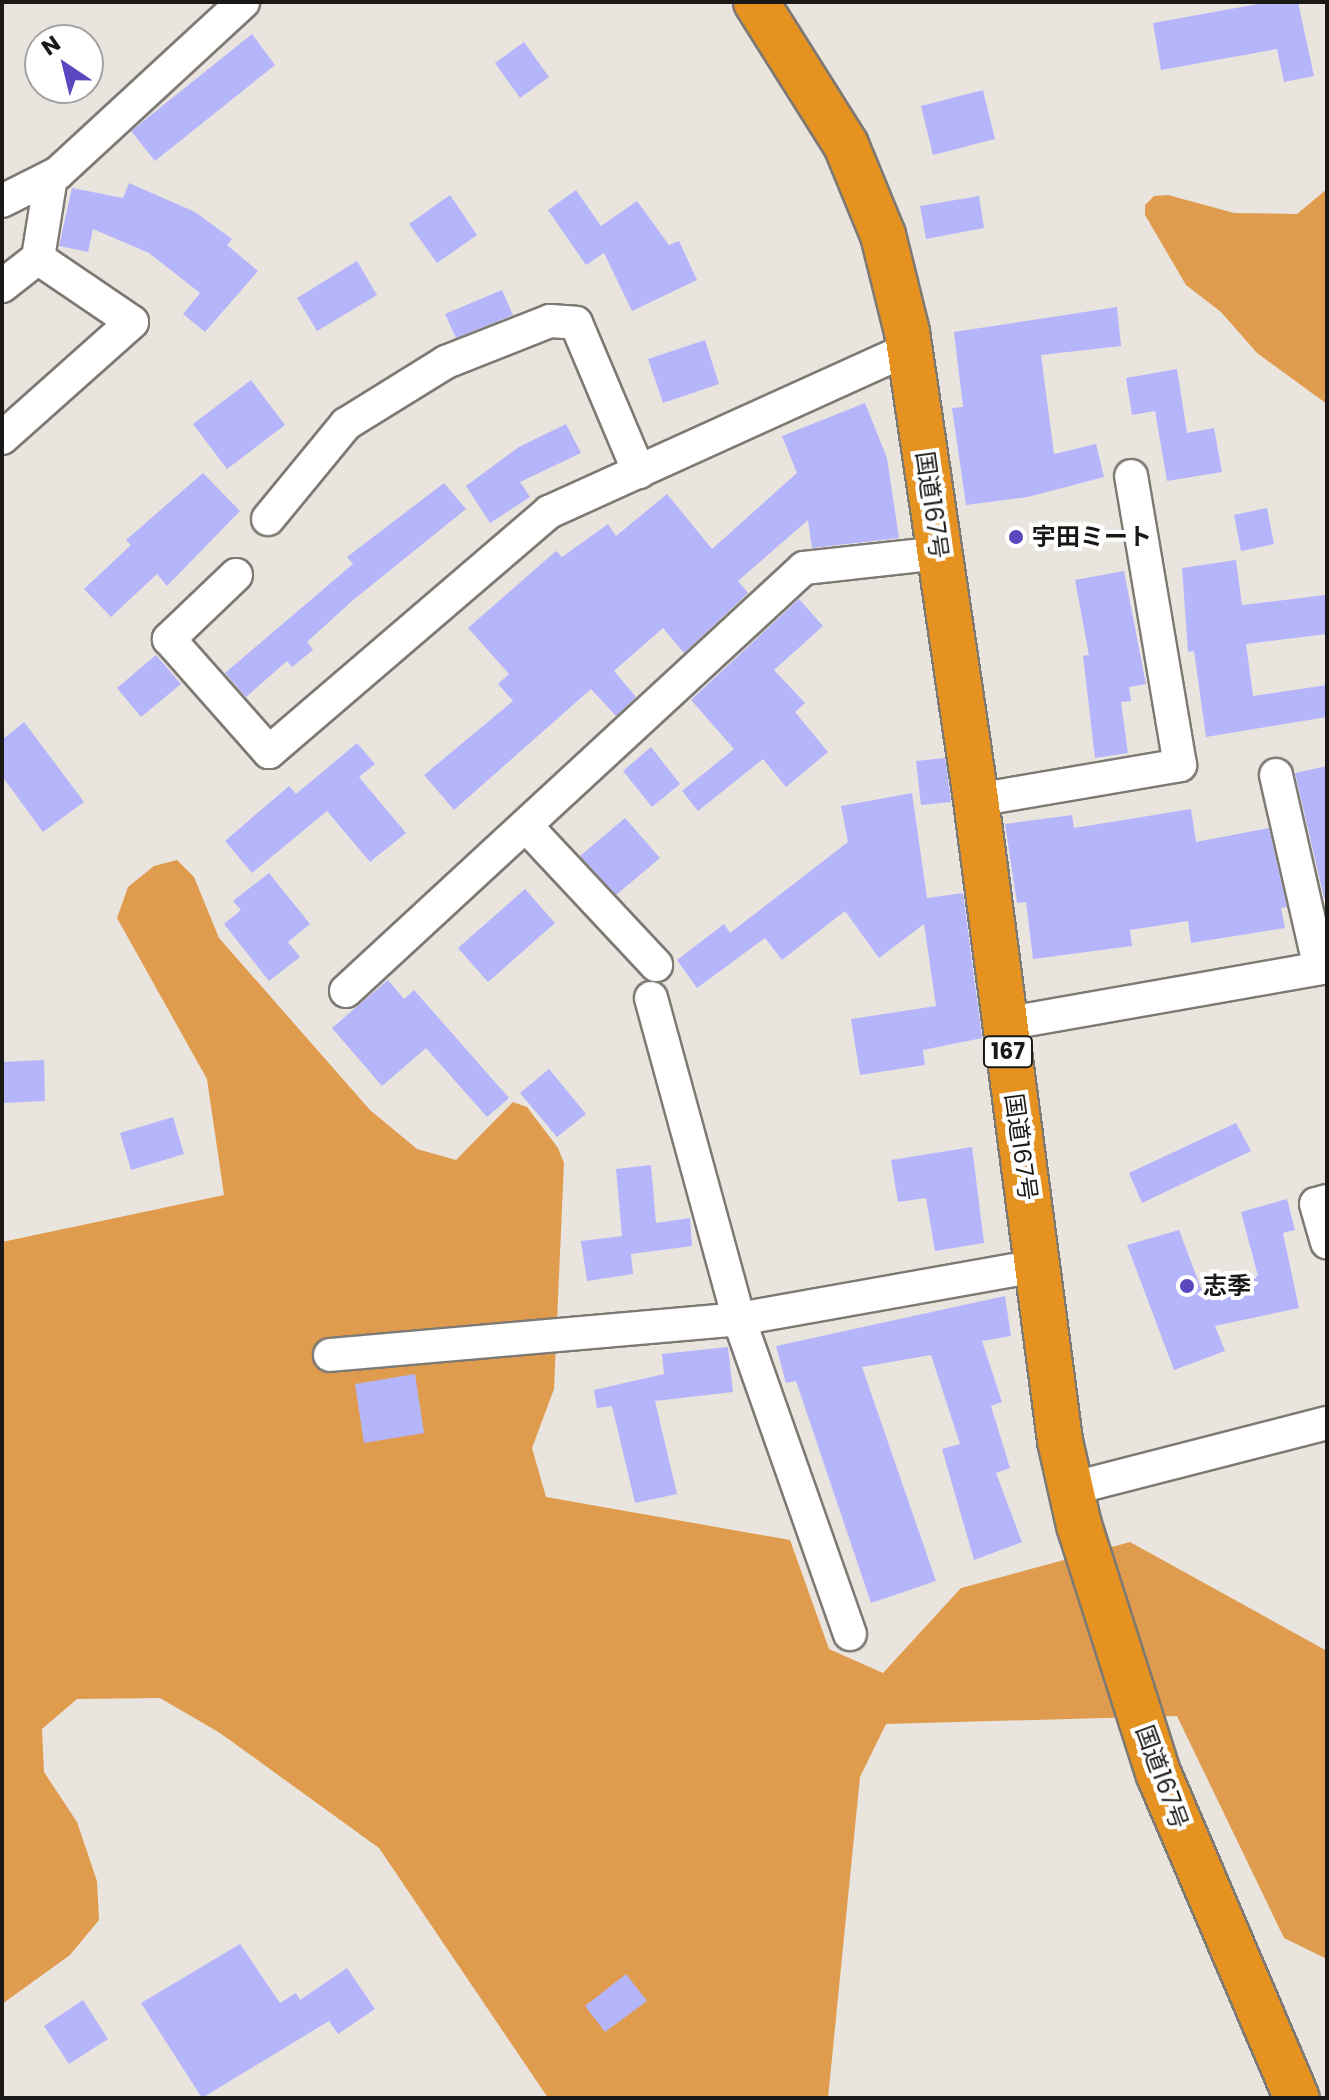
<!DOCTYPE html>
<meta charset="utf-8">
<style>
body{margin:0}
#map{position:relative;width:1329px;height:2100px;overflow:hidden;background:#eae4de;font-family:Poppins,"Noto Sans JP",sans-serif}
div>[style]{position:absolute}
.forest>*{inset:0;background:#df9c4e}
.building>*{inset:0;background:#b5b5fb}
.roads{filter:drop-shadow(2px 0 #7e7973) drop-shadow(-2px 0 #7e7973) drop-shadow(0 2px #7e7973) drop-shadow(0 -2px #7e7973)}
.minor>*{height:32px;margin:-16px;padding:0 16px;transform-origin:16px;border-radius:16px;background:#fff}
.highway>*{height:44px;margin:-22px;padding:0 22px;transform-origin:22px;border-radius:22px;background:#e59220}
.dots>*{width:22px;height:22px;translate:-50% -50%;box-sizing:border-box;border:4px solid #fff;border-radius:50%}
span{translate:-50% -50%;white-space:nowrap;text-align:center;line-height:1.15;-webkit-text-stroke:8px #fff;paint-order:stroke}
.shield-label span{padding:2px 6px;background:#fff;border:2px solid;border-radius:6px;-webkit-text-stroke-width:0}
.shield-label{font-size:22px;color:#1b1917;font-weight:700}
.street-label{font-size:24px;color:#1b1917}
.poi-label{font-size:24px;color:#1b1917;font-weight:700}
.left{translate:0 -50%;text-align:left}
.frame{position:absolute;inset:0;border:4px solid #1b1917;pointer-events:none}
.north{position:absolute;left:24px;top:24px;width:80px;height:80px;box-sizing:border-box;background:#fff;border:2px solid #a4a3a2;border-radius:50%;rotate:325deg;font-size:22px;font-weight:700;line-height:32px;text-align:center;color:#1b1917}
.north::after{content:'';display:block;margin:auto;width:28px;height:36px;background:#5948c0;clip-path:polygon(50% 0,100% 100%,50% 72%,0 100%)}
</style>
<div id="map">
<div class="forest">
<i style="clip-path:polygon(1327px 189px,1327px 404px,1257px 353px,1221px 312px,1186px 285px,1145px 215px,1145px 205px,1154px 196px,1168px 195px,1234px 213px,1297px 214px)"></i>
<i style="clip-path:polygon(177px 860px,194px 877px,219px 938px,370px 1110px,417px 1149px,456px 1160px,513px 1102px,527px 1107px,558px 1148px,564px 1163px,554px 1389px,532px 1448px,546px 1497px,790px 1540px,829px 1649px,883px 1673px,961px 1588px,1130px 1542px,1327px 1651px,1327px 1959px,1284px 1938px,1177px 1716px,886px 1724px,860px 1777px,828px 2098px,548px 2098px,379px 1848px,220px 1733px,160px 1698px,77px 1699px,42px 1729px,44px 1772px,77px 1822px,97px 1881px,99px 1920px,70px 1955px,2px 2004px,2px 1242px,224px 1195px,207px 1079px,117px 918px,128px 887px,154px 866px)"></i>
</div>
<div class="building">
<i style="clip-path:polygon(1269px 2px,1298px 2px,1314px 76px,1284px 82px,1277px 49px,1161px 70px,1153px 23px)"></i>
<i style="clip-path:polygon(252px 34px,275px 65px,155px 161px,131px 131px)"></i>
<i style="clip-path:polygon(524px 42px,549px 77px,520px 98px,495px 63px)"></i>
<i style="clip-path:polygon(983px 90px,995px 139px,933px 155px,921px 106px)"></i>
<i style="clip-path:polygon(129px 183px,195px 212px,232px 239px,227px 245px,258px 271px,205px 332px,183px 314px,200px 293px,149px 253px,93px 229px,88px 252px,59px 246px,72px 188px,123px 198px)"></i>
<i style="clip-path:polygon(576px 190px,601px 226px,637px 201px,669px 245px,679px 241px,697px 280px,632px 311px,604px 253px,586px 265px,548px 210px)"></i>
<i style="clip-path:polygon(450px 195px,477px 235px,437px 263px,409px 224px)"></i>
<i style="clip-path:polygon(979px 196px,984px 228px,926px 239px,920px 206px)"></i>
<i style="clip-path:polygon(357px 261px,377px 295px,317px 331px,297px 298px)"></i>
<i style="clip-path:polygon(502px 290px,513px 315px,456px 338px,445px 314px)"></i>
<i style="clip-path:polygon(1117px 307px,1121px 346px,1041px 355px,1054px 454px,1096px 444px,1104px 477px,1028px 497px,966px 505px,952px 408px,963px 407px,954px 332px)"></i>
<i style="clip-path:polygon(705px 340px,719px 384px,663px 403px,648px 359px)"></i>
<i style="clip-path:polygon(1177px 369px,1187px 433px,1214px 428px,1222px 472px,1167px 481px,1155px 411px,1132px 415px,1126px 378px)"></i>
<i style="clip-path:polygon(251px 380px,285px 425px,227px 469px,193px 424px)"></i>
<i style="clip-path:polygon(865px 403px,887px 458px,899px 538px,812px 548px,808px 520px,738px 581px,748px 593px,684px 653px,663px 628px,614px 671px,636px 697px,616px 716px,591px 689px,454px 810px,424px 775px,513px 701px,498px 684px,509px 674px,468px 628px,556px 551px,562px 557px,608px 524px,616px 536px,667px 494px,712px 549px,797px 473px,782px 436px)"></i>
<i style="clip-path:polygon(566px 424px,581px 453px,520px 482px,530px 497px,490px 523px,466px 486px,519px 447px)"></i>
<i style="clip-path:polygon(203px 473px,240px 511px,167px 586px,157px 574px,111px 617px,84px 589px,131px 545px,126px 540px)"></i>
<i style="clip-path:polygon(444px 483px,466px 509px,352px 601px,307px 642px,313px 650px,292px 667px,287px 661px,246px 697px,225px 673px,353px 564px,347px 557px)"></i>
<i style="clip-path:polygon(1267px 508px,1274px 544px,1241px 551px,1234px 515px)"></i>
<i style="clip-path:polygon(1236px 560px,1242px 605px,1325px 595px,1327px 634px,1246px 644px,1253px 696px,1327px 685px,1327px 717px,1206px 737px,1194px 651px,1188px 652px,1182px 568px)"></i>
<i style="clip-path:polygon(1124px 571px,1146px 684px,1129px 687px,1131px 701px,1121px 702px,1128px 753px,1095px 758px,1083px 656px,1089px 655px,1075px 580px)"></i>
<i style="clip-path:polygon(799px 599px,823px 626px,774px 670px,805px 703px,795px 712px,828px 752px,786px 787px,763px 759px,698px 811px,682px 791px,734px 749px,691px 700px)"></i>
<i style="clip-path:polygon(156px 655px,181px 684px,141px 717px,117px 688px)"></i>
<i style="clip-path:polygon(24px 722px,84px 802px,43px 832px,2px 776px,2px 740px)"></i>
<i style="clip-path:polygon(357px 743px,375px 764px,359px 777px,406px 833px,370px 862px,327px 811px,252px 873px,225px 841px,289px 786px,296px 794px)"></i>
<i style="clip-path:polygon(651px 747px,680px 784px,652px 807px,623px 771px)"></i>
<i style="clip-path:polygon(945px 758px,951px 802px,921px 805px,916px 761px)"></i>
<i style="clip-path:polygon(1327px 766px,1327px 897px,1324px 898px,1295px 773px)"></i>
<i style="clip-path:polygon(912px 793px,927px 898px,963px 893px,982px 1038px,923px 1050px,925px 1065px,860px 1075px,851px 1019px,936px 1006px,924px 924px,879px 958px,845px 911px,782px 960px,765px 938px,697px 988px,677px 960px,724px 924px,730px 933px,848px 842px,841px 806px)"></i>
<i style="clip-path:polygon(1191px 809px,1196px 842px,1269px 828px,1287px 907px,1281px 908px,1285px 928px,1191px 943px,1188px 921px,1130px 930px,1132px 946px,1033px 959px,1026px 902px,1017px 903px,1005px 824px,1072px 815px,1074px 828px)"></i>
<i style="clip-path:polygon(625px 818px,660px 858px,616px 895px,580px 856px)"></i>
<i style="clip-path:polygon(269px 873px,310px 924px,288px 942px,300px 957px,269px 981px,224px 924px,241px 910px,233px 901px)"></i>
<i style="clip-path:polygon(525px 889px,555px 923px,488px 982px,458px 948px)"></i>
<i style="clip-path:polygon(388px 980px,404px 999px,414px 990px,509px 1098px,487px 1117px,426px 1048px,382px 1086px,332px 1028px)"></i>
<i style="clip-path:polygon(44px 1060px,45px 1101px,2px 1103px,2px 1062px)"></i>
<i style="clip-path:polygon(549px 1069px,586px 1114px,557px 1137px,520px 1093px)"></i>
<i style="clip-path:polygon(173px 1117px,184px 1154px,131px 1170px,120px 1133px)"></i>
<i style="clip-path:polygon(1236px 1123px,1251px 1151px,1142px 1203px,1129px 1173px)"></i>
<i style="clip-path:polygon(972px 1147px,984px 1243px,935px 1251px,926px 1198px,898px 1202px,891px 1160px)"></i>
<i style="clip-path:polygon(651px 1165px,656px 1223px,690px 1218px,692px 1246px,631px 1254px,633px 1274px,587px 1281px,581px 1241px,622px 1236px,616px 1169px)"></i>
<i style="clip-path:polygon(1287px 1199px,1295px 1230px,1283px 1233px,1299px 1308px,1215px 1326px,1225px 1351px,1174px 1370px,1127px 1245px,1179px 1230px,1201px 1288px,1258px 1276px,1241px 1212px)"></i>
<i style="clip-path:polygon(1005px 1296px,1011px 1336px,982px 1341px,1002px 1402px,991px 1406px,1010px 1468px,996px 1473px,1022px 1542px,974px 1560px,942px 1449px,960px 1444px,931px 1355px,862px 1367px,936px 1581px,871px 1603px,796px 1381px,786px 1383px,776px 1346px)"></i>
<i style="clip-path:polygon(728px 1347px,733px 1392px,655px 1401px,677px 1494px,635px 1503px,612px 1406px,597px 1408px,594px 1390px,664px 1374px,662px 1354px)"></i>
<i style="clip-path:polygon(415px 1374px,424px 1433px,364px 1443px,355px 1384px)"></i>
<i style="clip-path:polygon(240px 1944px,280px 2003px,296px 1993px,300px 2000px,347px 1968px,375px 2009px,338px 2034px,329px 2021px,202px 2098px,141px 2003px)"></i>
<i style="clip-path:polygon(626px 1974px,647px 2001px,605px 2032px,585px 2006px)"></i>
<i style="clip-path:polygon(83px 2000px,108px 2039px,69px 2064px,44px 2026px)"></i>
</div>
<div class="roads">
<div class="minor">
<i style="left:2px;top:201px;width:63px;rotate:-26.6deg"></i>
<i style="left:58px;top:173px;width:252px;rotate:-42.7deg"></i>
<i style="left:2px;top:286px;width:46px;rotate:-37.9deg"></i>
<i style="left:38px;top:258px;width:82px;rotate:-80.9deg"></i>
<i style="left:2px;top:438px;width:174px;rotate:-41.7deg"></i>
<i style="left:132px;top:322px;width:114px;rotate:-145.8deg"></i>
<i style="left:268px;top:519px;width:123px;rotate:-50.6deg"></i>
<i style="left:346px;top:424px;width:118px;rotate:-31.8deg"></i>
<i style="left:446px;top:362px;width:112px;rotate:-21.5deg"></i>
<i style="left:550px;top:321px;width:26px;rotate:4deg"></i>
<i style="left:576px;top:323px;width:162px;rotate:67.1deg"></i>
<i style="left:236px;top:575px;width:93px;rotate:136.3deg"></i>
<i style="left:169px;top:639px;width:151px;rotate:48.5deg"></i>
<i style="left:269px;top:752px;width:369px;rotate:-40.6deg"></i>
<i style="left:549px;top:512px;width:395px;rotate:-24.4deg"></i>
<i style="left:1276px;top:775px;width:198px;rotate:77.2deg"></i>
<i style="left:976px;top:800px;width:207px;rotate:-9.7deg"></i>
<i style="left:1180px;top:765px;width:293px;rotate:-99.6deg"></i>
<i style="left:527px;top:827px;width:189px;rotate:46.9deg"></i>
<i style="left:346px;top:991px;width:623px;rotate:-42.72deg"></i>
<i style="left:804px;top:568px;width:136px;rotate:-6.3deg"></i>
<i style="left:651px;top:998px;width:333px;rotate:74.7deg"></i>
<i style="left:739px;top:1319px;width:334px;rotate:70.6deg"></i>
<i style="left:1004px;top:1024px;width:328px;rotate:-10deg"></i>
<i style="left:1327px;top:1201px;width:11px;rotate:165deg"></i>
<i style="left:1316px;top:1204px;width:40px;rotate:74deg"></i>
<i style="left:330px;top:1355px;width:411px;rotate:-5deg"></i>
<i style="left:739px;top:1319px;width:303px;rotate:-10.1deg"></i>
<i style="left:1070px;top:1489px;width:265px;rotate:-14.4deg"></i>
</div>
<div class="highway">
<i style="left:756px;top:2px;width:169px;rotate:57.8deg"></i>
<i style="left:846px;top:145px;width:97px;rotate:67.7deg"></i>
<i style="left:883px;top:235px;width:100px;rotate:76.1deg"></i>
<i style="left:907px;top:332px;width:473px;rotate:81.6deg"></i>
<i style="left:976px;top:800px;width:646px;rotate:82.53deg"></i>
<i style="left:1060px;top:1441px;width:86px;rotate:77.3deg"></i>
<i style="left:1079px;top:1525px;width:262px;rotate:72.3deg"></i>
<i style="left:1159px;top:1775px;width:351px;rotate:66.9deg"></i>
</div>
</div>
<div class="dots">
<i style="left:1016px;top:537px;background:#5948c0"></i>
<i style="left:1187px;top:1286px;background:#5948c0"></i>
</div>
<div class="shield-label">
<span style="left:1008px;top:1052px">167</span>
</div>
<div class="street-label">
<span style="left:932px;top:505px;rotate:82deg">国道167号</span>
<span style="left:1021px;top:1147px;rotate:82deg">国道167号</span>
<span style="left:1162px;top:1777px;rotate:70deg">国道167号</span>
</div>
<div class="poi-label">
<span class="left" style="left:1032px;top:537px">宇田ミート</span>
<span class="left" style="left:1203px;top:1286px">志季</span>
</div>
<div class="frame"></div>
<div class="north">N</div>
</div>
